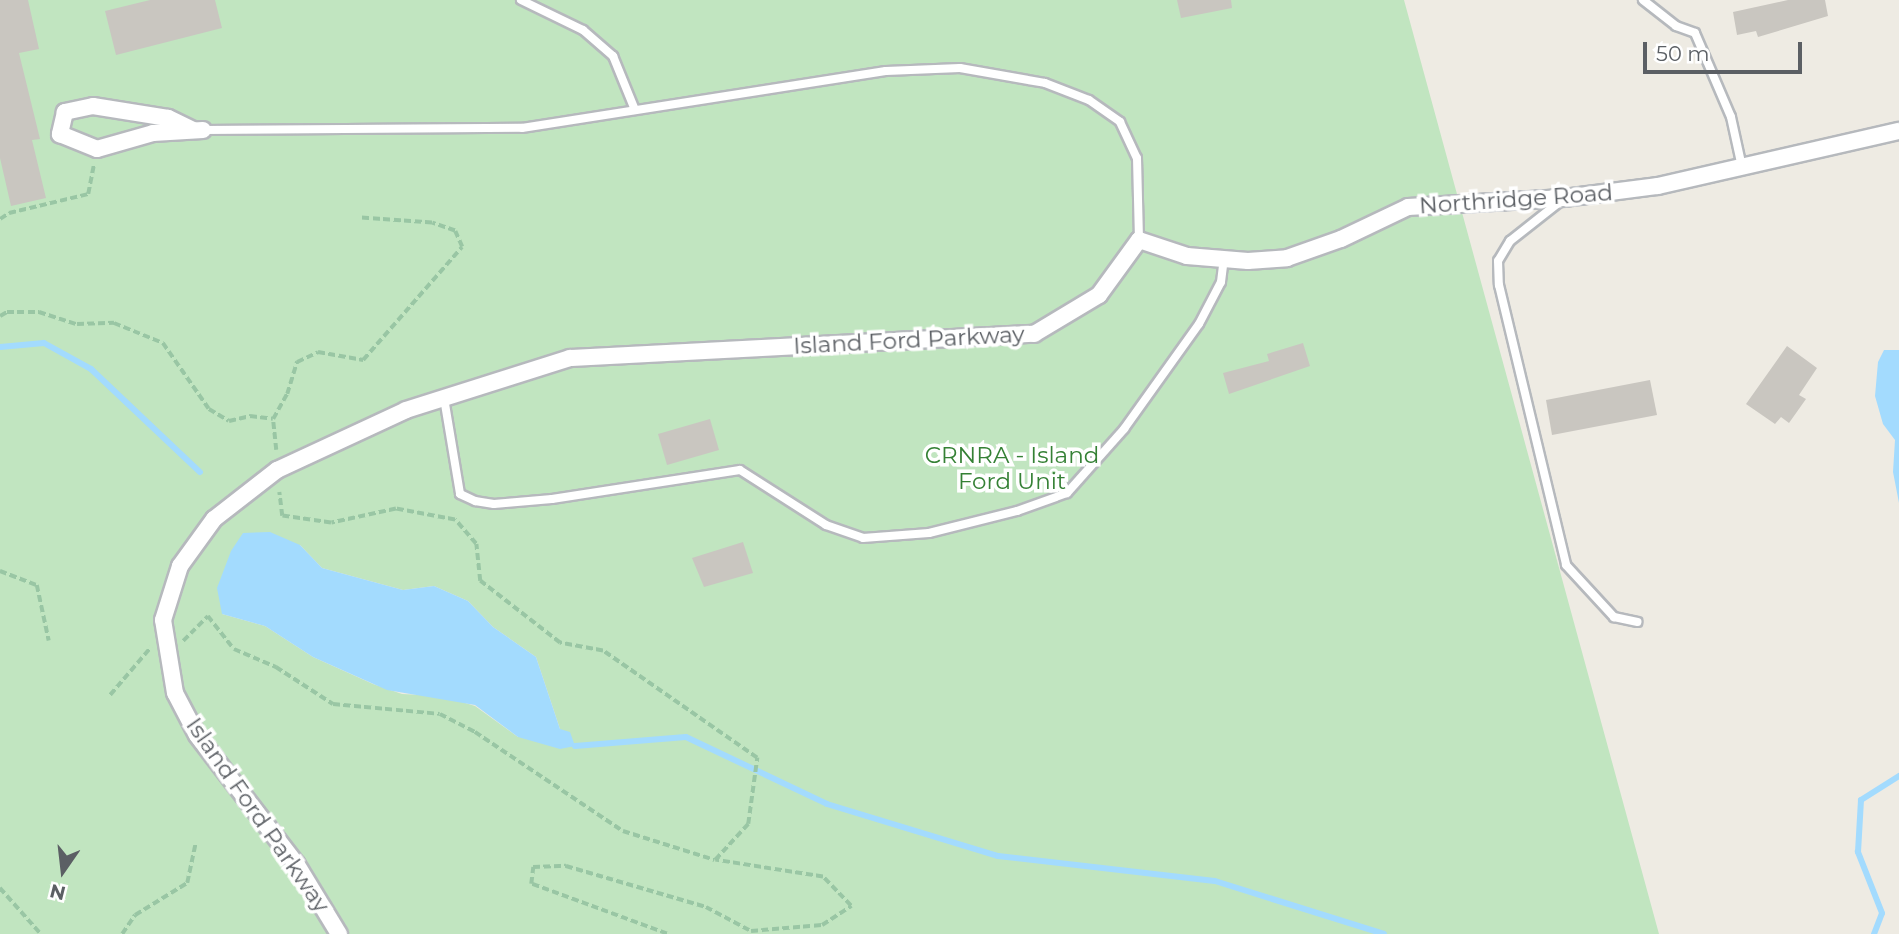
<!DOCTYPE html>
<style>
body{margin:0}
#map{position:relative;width:1899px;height:934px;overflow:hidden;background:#eeebe3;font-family:Montserrat,sans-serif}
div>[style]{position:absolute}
.green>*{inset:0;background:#c1e5c0}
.water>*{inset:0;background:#a3dbfe}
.stream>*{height:6px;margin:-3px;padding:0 3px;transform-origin:3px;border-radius:3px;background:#a3dbfe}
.building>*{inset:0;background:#c9c6c0}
.path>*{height:3.5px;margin-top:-1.75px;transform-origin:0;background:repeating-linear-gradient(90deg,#99c6a4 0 7px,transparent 0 10.5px)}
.roads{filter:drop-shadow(2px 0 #b6b9bd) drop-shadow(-2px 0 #b6b9bd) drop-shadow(0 2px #b6b9bd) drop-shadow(0 -2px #b6b9bd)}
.lane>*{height:8px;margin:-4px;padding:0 4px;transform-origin:4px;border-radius:4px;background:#fff}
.street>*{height:16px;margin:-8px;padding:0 8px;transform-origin:8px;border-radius:8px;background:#fff}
span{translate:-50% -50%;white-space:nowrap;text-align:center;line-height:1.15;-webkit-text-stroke:7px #fff;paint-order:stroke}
.street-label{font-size:23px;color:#5b5f64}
.park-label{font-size:23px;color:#358135}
.north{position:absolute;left:28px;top:836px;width:70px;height:70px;-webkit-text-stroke:5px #fff;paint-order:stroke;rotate:194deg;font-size:19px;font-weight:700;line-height:28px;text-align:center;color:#5b5f64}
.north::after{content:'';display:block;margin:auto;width:24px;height:32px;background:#5b5f64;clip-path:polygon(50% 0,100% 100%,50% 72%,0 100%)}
.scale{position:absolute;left:1643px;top:42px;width:159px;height:32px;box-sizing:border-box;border:4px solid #5b5f64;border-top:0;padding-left:9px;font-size:21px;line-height:24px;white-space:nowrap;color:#5b5f64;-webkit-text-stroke:5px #fff;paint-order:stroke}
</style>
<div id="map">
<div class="green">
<i style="clip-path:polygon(evenodd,0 0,1404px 0,1659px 934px,0 934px,0 0,300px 545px,322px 568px,403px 590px,434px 586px,468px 601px,493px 627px,536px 657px,560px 729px,518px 737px,475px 706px,442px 696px,402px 694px,373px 684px,313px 657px,265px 626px,222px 614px,300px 545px)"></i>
</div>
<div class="water">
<i style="clip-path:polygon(1884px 350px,1899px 350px,1899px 503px,1893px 472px,1895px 440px,1883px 424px,1875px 396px,1878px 362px)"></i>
<i style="clip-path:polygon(270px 532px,300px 545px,322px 568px,403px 590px,434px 586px,468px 601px,493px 627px,536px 657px,560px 729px,570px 732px,575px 746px,560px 749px,518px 737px,475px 705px,387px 690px,313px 657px,265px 626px,222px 614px,217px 588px,231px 551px,243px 533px)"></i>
</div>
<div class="stream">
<i style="left:0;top:347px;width:44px;rotate:-5.2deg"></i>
<i style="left:44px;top:343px;width:54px;rotate:29deg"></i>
<i style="left:91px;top:369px;width:150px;rotate:43.4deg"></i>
<i style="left:575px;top:746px;width:111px;rotate:-4.6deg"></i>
<i style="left:686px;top:737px;width:156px;rotate:25.4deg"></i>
<i style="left:827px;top:804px;width:179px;rotate:16.9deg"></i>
<i style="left:998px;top:856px;width:218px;rotate:6.6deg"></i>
<i style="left:1215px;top:881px;width:177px;rotate:17.4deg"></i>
<i style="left:1874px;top:934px;width:22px;rotate:-69deg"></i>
<i style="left:1882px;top:913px;width:66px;rotate:-111.5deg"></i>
<i style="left:1858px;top:852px;width:52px;rotate:-86.7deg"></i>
<i style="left:1861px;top:800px;width:45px;rotate:-32.3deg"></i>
</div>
<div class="building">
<i style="clip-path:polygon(0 0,28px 0,39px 49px,19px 53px,40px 139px,32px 140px,46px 198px,11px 206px,0 158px)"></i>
<i style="clip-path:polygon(150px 0,215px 0,222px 28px,116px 55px,105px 11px)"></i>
<i style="clip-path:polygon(1177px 0,1231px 0,1232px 8px,1181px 18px)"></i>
<i style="clip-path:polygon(1788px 0,1825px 0,1828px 16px,1758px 37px,1756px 31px,1737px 35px,1733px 12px)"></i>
<i style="clip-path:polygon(1303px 343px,1310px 366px,1229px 394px,1223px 373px,1269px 361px,1267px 354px)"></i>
<i style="clip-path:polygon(1787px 346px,1817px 368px,1799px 395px,1806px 399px,1789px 423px,1781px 417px,1775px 424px,1746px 404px)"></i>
<i style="clip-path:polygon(1650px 380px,1657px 415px,1552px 435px,1546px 400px)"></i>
<i style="clip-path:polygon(710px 419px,719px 450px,667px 465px,658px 434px)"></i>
<i style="clip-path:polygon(743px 542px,753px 573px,704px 587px,692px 558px)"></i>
</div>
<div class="path">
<i style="left:0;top:219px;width:11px;rotate:-34deg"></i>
<i style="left:9px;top:213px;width:81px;rotate:-13.5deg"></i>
<i style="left:88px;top:194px;width:31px;rotate:-79deg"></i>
<i style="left:0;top:316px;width:8px;rotate:-30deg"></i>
<i style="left:7px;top:312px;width:32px"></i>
<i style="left:39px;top:312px;width:40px;rotate:18deg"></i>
<i style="left:77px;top:324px;width:37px;rotate:-2deg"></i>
<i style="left:114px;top:323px;width:53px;rotate:22.2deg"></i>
<i style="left:163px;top:343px;width:80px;rotate:55.1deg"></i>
<i style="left:209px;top:409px;width:23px;rotate:31deg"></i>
<i style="left:229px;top:421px;width:22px;rotate:-13deg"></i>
<i style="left:250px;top:416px;width:23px;rotate:7deg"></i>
<i style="left:276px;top:450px;width:31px;rotate:-96deg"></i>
<i style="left:273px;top:419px;width:29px;rotate:-61deg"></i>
<i style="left:287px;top:394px;width:34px;rotate:-73deg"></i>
<i style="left:297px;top:362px;width:23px;rotate:-25deg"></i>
<i style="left:318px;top:352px;width:46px;rotate:10.1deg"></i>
<i style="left:363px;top:360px;width:150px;rotate:-48.8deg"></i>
<i style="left:462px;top:247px;width:17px;rotate:-114deg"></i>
<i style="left:455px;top:231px;width:24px;rotate:-161deg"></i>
<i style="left:432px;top:223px;width:71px;rotate:-176deg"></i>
<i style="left:0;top:571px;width:40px;rotate:21deg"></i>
<i style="left:37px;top:585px;width:57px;rotate:77.9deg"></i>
<i style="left:183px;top:641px;width:35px;rotate:-45deg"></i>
<i style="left:208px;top:616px;width:42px;rotate:51.8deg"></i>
<i style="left:234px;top:649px;width:46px;rotate:23.2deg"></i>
<i style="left:276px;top:667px;width:68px;rotate:33deg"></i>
<i style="left:333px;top:704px;width:107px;rotate:5.3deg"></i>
<i style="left:440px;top:714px;width:39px;rotate:27deg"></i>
<i style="left:475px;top:732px;width:178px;rotate:33.8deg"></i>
<i style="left:623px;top:831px;width:96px;rotate:17.5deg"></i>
<i style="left:715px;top:860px;width:49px;rotate:-47.5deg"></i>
<i style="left:748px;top:824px;width:67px;rotate:-82.2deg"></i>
<i style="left:757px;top:758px;width:188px;rotate:-145.2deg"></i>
<i style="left:603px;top:651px;width:44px;rotate:-169.5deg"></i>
<i style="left:560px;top:643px;width:101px;rotate:-142.2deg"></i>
<i style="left:480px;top:581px;width:37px;rotate:-96deg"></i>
<i style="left:476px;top:544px;width:32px;rotate:-131deg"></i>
<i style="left:455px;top:520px;width:60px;rotate:-169.4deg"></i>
<i style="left:396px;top:509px;width:66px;rotate:167.8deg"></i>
<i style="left:331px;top:523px;width:49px;rotate:-171.9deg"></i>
<i style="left:282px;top:516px;width:24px;rotate:-97deg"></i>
<i style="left:110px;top:695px;width:63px;rotate:-49.5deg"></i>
<i style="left:0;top:888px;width:62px;rotate:48.3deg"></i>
<i style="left:122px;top:934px;width:23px;rotate:-56deg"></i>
<i style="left:135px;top:915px;width:61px;rotate:-31.6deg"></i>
<i style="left:187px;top:883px;width:40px;rotate:-78deg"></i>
<i style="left:667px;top:934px;width:145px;rotate:-159.8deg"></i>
<i style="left:531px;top:884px;width:17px;rotate:-83deg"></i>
<i style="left:533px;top:867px;width:33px;rotate:-2deg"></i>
<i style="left:566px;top:866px;width:146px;rotate:16.3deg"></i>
<i style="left:706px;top:907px;width:51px;rotate:28.1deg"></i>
<i style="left:751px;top:931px;width:71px;rotate:-4.8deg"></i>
<i style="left:822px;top:925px;width:35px;rotate:-33deg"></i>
<i style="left:851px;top:906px;width:40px;rotate:-134deg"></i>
<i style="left:823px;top:877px;width:109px;rotate:-171.1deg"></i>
</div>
<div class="roads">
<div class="lane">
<i style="left:521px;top:0;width:69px;rotate:25.8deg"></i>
<i style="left:583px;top:30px;width:40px;rotate:41deg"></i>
<i style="left:613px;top:56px;width:58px;rotate:67.8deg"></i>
<i style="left:1643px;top:0;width:42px;rotate:38.2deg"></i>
<i style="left:1676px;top:26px;width:20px;rotate:20deg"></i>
<i style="left:1695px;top:33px;width:91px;rotate:66.8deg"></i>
<i style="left:1731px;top:117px;width:51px;rotate:77.6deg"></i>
<i style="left:203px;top:130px;width:319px;rotate:-0.4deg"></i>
<i style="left:522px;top:128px;width:368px;rotate:-8.9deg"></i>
<i style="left:886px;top:71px;width:74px;rotate:-2.3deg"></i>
<i style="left:960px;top:68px;width:86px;rotate:10deg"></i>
<i style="left:1045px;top:83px;width:47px;rotate:21.1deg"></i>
<i style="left:1089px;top:100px;width:38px;rotate:35deg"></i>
<i style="left:1120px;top:122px;width:40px;rotate:65deg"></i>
<i style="left:1137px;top:158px;width:82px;rotate:88.6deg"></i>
<i style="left:1562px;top:200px;width:66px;rotate:141.7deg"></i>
<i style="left:1510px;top:241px;width:23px;rotate:121deg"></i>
<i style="left:1498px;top:261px;width:24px;rotate:88deg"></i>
<i style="left:1499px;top:285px;width:288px;rotate:76.5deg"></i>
<i style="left:1566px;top:565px;width:71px;rotate:47.3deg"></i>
<i style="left:1614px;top:617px;width:24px;rotate:12deg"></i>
<i style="left:444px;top:398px;width:97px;rotate:80.5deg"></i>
<i style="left:460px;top:494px;width:17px;rotate:25deg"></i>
<i style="left:475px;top:501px;width:19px;rotate:9deg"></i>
<i style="left:494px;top:504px;width:58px;rotate:-4.9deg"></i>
<i style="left:552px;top:499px;width:190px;rotate:-8.8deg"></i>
<i style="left:740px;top:470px;width:102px;rotate:32.6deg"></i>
<i style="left:826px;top:525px;width:39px;rotate:19deg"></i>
<i style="left:863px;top:538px;width:66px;rotate:-4.3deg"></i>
<i style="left:929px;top:533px;width:91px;rotate:-14deg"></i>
<i style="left:1017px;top:511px;width:53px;rotate:-19.8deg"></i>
<i style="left:1067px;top:493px;width:86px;rotate:-48.3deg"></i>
<i style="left:1124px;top:429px;width:129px;rotate:-54.5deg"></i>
<i style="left:1199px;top:324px;width:47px;rotate:-62.4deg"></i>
<i style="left:1221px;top:282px;width:23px;rotate:-83deg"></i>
</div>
<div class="street">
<i style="left:193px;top:130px;width:28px;rotate:-154deg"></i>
<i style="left:168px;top:118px;width:76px;rotate:-170.9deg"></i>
<i style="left:93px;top:106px;width:29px;rotate:168deg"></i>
<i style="left:65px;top:112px;width:23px;rotate:103deg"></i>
<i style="left:60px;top:134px;width:40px;rotate:22deg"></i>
<i style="left:97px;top:149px;width:58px;rotate:-15.9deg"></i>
<i style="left:153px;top:133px;width:50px;rotate:-3.4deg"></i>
<i style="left:339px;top:934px;width:81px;rotate:-121.3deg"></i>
<i style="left:297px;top:865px;width:164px;rotate:-127.6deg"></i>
<i style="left:197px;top:735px;width:47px;rotate:-117.6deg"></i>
<i style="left:175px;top:693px;width:74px;rotate:-99.3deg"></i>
<i style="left:163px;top:620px;width:57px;rotate:-72.5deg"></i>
<i style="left:180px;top:566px;width:58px;rotate:-54.1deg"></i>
<i style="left:214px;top:519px;width:80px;rotate:-37.9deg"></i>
<i style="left:277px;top:470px;width:142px;rotate:-24.9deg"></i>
<i style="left:406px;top:410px;width:172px;rotate:-17.6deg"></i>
<i style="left:570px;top:358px;width:465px;rotate:-3deg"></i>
<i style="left:1034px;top:334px;width:76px;rotate:-31deg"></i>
<i style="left:1099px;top:295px;width:68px;rotate:-54deg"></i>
<i style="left:1139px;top:240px;width:51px;rotate:18.4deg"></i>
<i style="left:1187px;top:256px;width:61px;rotate:4.7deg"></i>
<i style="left:1248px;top:261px;width:39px;rotate:-4deg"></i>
<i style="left:1287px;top:258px;width:57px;rotate:-19.4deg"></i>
<i style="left:1341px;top:239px;width:74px;rotate:-25.5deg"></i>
<i style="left:1408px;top:207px;width:156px;rotate:-3.3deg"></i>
<i style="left:1564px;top:198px;width:95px;rotate:-7.3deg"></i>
<i style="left:1658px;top:186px;width:247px;rotate:-12.9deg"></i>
</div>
</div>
<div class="street-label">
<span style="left:1516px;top:199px;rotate:-4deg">Northridge Road</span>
<span style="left:909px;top:340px;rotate:-3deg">Island Ford Parkway</span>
<span style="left:258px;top:815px;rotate:55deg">Island Ford Parkway</span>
</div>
<div class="park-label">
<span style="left:1012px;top:468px">CRNRA - Island<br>Ford Unit</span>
</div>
<div class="north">N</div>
<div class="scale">50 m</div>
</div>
